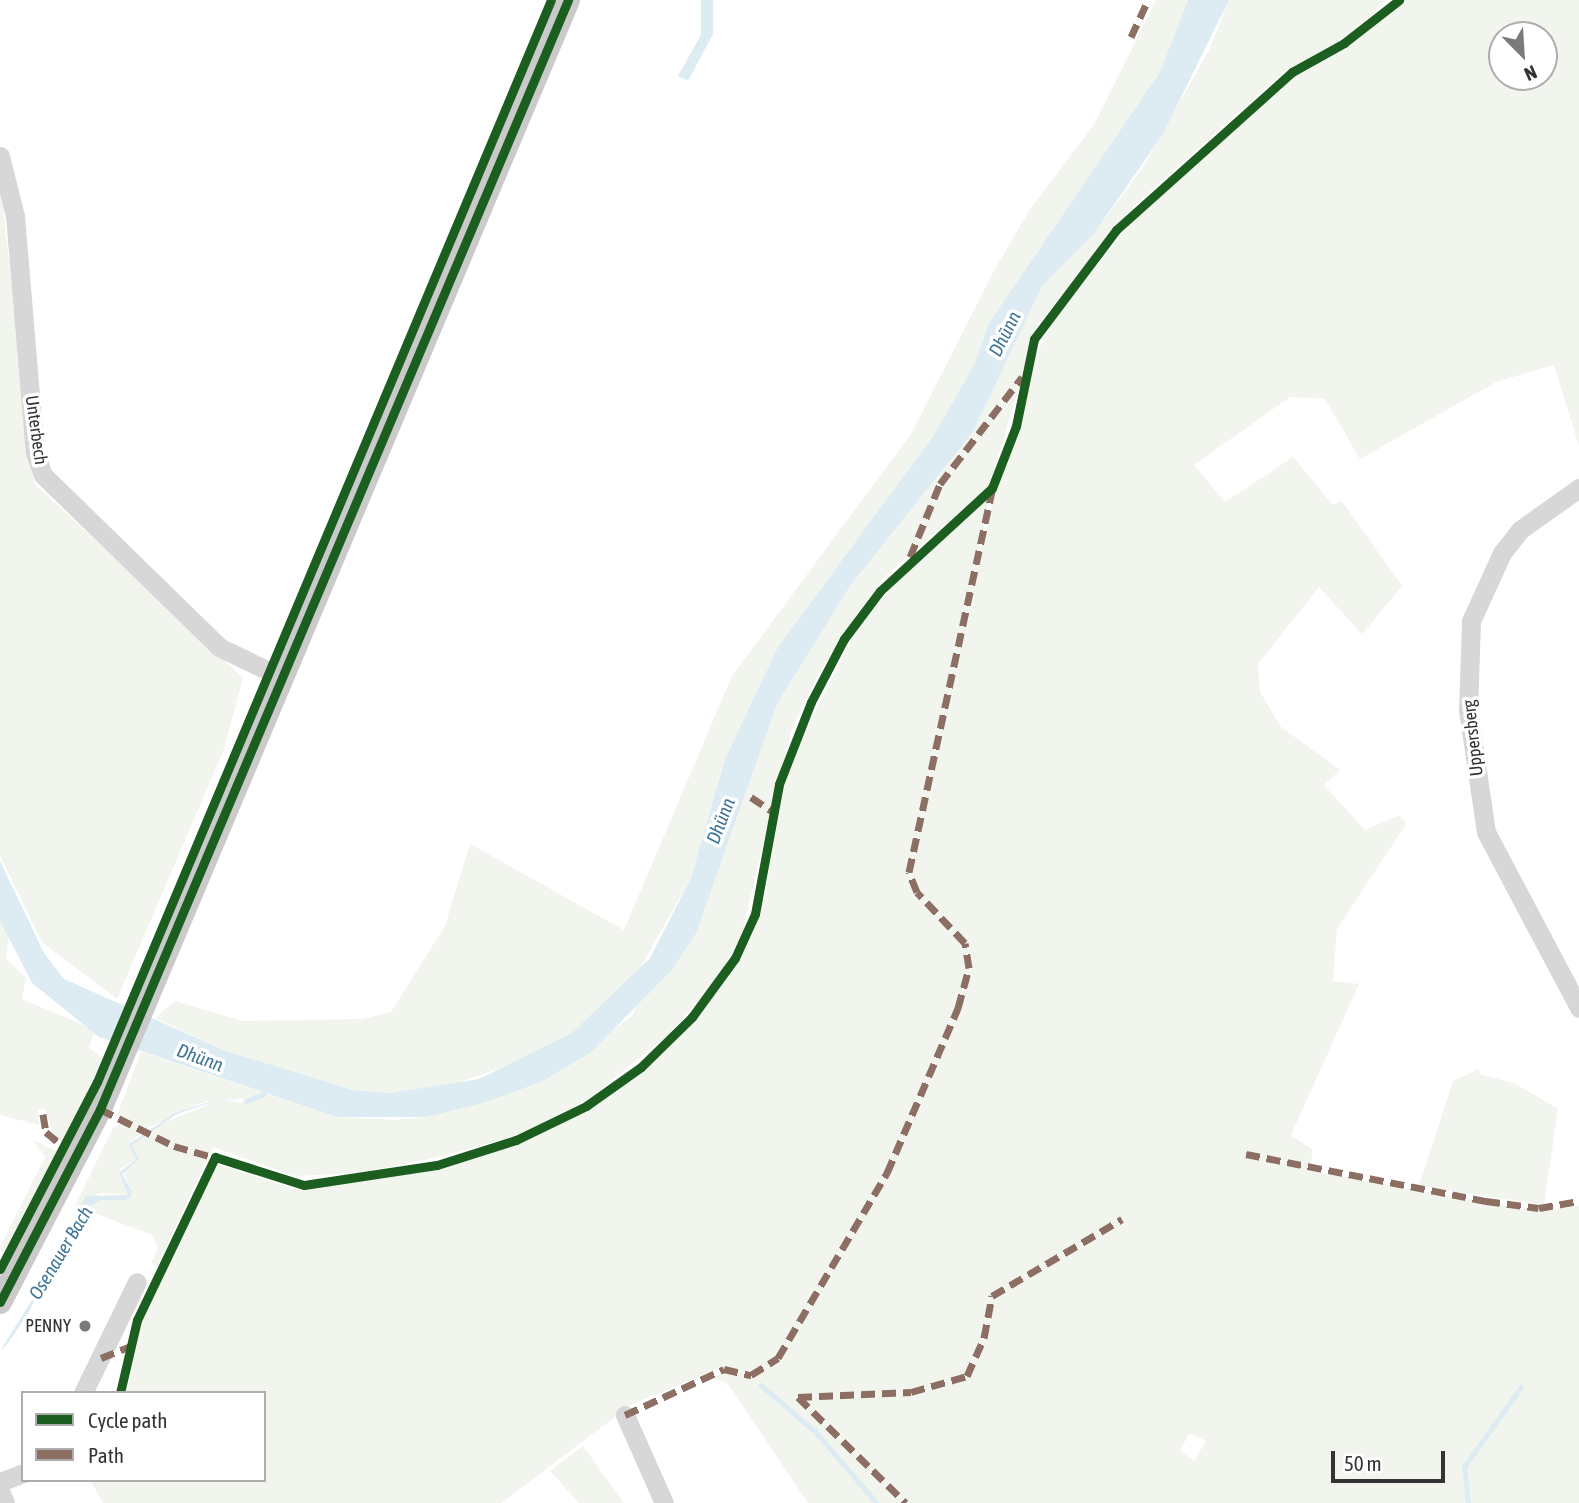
<!DOCTYPE html>
<meta charset="utf-8">
<style>
body{margin:0}
#map{position:relative;width:1579px;height:1503px;overflow:hidden;background:#fff;font-family:"Asap Condensed",sans-serif}
div>[style]{position:absolute}
.green>*{inset:0;background:#f1f5ed}
.water>*{inset:0;background:#ddebf3}
.stream>*{height:4.5px;margin:-2.25px;padding:0 2.25px;transform-origin:2.25px;border-radius:2.25px;background:#ddebf3}
.minor>*{height:19px;margin:-9.5px;padding:0 9.5px;transform-origin:9.5px;border-radius:9.5px;background:#d7d7d7}
.major>*{height:24px;margin:-12px;padding:0 12px;transform-origin:12px;border-radius:12px;background:#cacaca}
.quiet>*{height:7px;margin-top:-3.5px;transform-origin:0;background:repeating-linear-gradient(90deg,#8d6e63 0 14px,transparent 0 21px)}
.cycleway>*{height:9px;margin:-4.5px;padding:0 4.5px;transform-origin:4.5px;border-radius:4.5px;background:#1b5e20}
.dots>*{width:19px;height:19px;translate:-50% -50%;box-sizing:border-box;border:4px solid #fff;border-radius:50%}
span{translate:-50% -50%;white-space:nowrap;text-align:center;line-height:1.15;-webkit-text-stroke:7px #fff;paint-order:stroke}
.street-label{font-size:18px;color:#333}
.poi-label{font-size:18px;color:#333}
.right{translate:-100% -50%;text-align:right}
.water-label{font-size:19px;color:#3f7597;font-style:italic}
.legend{position:absolute;left:21px;top:1391px;width:245px;height:91px;box-sizing:border-box;background:#fff;border:2px solid #adadad;margin:0;padding:9px 12px;list-style:none;font-size:21px;color:#333}
.legend li{display:flex;align-items:center;gap:14px;height:35px}
.legend b{width:35px;border:2px solid #adadad}
.north{position:absolute;left:1488px;top:21px;width:70px;height:70px;box-sizing:border-box;background:#fff;border:2px solid #adadad;border-radius:50%;rotate:156deg;font-size:19px;font-weight:700;line-height:28px;text-align:center;color:#333}
.north::after{content:'';display:block;margin:auto;width:24px;height:32px;background:#7a7a7a;clip-path:polygon(50% 0,100% 100%,50% 72%,0 100%)}
.scale{position:absolute;left:1331px;top:1451px;width:114px;height:32px;box-sizing:border-box;border:4px solid #333;border-top:0;padding-left:9px;font-size:21px;line-height:24px;white-space:nowrap;color:#333;-webkit-text-stroke:5px #fff;paint-order:stroke}
</style>
<div id="map">
<div class="green">
<i style="clip-path:polygon(1156px 0,1188px 0,1160px 72px,989px 323px,974px 365px,934px 435px,778px 647px,725px 759px,691px 878px,635px 977px,572px 1033px,528px 1059px,445px 1087px,391px 1093px,353px 1090px,226px 1051px,155px 1018px,175px 1001px,243px 1021px,362px 1019px,391px 1012px,445px 926px,470px 844px,624px 930px,732px 676px,911px 434px,995px 269px,1029px 211px,1094px 125px)"></i>
<i style="clip-path:polygon(1229px 0,1387px 0,1348px 36px,1284px 72px,1135px 205px,1038px 324px,989px 487px,882px 579px,819px 673px,791px 731px,741px 936px,713px 985px,667px 1036px,585px 1101px,518px 1135px,439px 1157px,360px 1173px,294px 1176px,213px 1147px,157px 1266px,151px 1263px,158px 1248px,152px 1235px,86px 1210px,100px 1200px,125px 1200px,132px 1191px,122px 1171px,139px 1159px,132px 1145px,154px 1127px,222px 1099px,240px 1103px,250px 1099px,222px 1098px,199px 1104px,145px 1129px,129px 1144px,136px 1160px,120px 1169px,128px 1195px,100px 1193px,82px 1203px,81px 1211px,74px 1208px,113px 1128px,125px 1120px,117px 1115px,141px 1052px,337px 1117px,394px 1120px,426px 1117px,543px 1081px,632px 1016px,777px 704px,850px 586px,973px 432px,1042px 286px,1093px 235px,1145px 164px,1209px 50px)"></i>
<i style="clip-path:polygon(evenodd,1402px 0,1579px 0,1579px 446px,1554px 365px,1496px 382px,1360px 459px,1325px 399px,1290px 397px,1194px 465px,1225px 502px,1293px 457px,1333px 505px,1342px 501px,1402px 586px,1362px 634px,1319px 587px,1258px 664px,1260px 692px,1281px 727px,1340px 770px,1324px 785px,1365px 830px,1400px 815px,1406px 824px,1337px 929px,1333px 981px,1359px 984px,1291px 1135px,1313px 1150px,1309px 1171px,1536px 1211px,1579px 1206px,1579px 1503px,808px 1503px,728px 1384px,713px 1377px,721px 1373px,715px 1370px,632px 1404px,501px 1503px,103px 1503px,90px 1480px,264px 1480px,264px 1393px,127px 1393px,141px 1323px,215px 1169px,219px 1165px,299px 1190px,446px 1166px,518px 1144px,644px 1070px,720px 988px,747px 944px,765px 895px,787px 767px,857px 629px,920px 554px,991px 492px,975px 570px,1030px 367px,1053px 321px,1143px 208px,1290px 79px,1360px 36px,1402px 0,1502px 35px,1544px 35px,1544px 77px,1502px 77px,1502px 35px,1402px 0,1189px 1433px,1206px 1441px,1194px 1461px,1180px 1451px,1189px 1433px)"></i>
<i style="clip-path:polygon(0 181px,34px 483px,243px 678px,224px 749px,117px 999px,42px 942px,0 856px)"></i>
<i style="clip-path:polygon(0 907px,9px 932px,6px 958px,26px 978px,22px 999px,95px 1030px,89px 1048px,104px 1059px,63px 1142px,53px 1137px,46px 1109px,38px 1110px,39px 1125px,0 1115px)"></i>
<i style="clip-path:polygon(1479px 1069px,1479px 1074px,1516px 1084px,1558px 1109px,1544px 1205px,1419px 1186px,1453px 1081px)"></i>
<i style="clip-path:polygon(33px 1140px,58px 1152px,4px 1257px,0 1247px,45px 1157px)"></i>
<i style="clip-path:polygon(583px 1446px,624px 1503px,579px 1503px,550px 1471px)"></i>
</div>
<div class="water">
<i style="clip-path:polygon(701px 0,713px 0,713px 34px,688px 81px,678px 76px,701px 35px)"></i>
<i style="clip-path:polygon(1188px 0,1229px 0,1163px 134px,1093px 235px,1042px 286px,973px 432px,850px 586px,777px 704px,696px 933px,671px 971px,591px 1052px,543px 1081px,486px 1102px,426px 1117px,337px 1117px,99px 1037px,32px 983px,0 921px,0 861px,44px 953px,64px 979px,226px 1051px,353px 1090px,391px 1093px,479px 1079px,572px 1033px,650px 958px,691px 878px,725px 759px,778px 647px,934px 435px,974px 365px,989px 323px,1160px 72px)"></i>
<i style="clip-path:polygon(222px 1098px,251px 1101px,222px 1099px,177px 1114px,132px 1145px,139px 1159px,122px 1174px,132px 1191px,131px 1197px,125px 1200px,100px 1200px,86px 1210px,63px 1257px,51px 1270px,27px 1315px,8px 1343px,0 1351px,66px 1246px,85px 1196px,128px 1195px,119px 1172px,136px 1160px,129px 1144px,175px 1113px)"></i>
</div>
<div class="stream">
<i style="left:246px;top:1101px;width:19px;rotate:-21deg"></i>
<i style="left:761px;top:1385px;width:72px;rotate:40.5deg"></i>
<i style="left:816px;top:1432px;width:94px;rotate:49.3deg"></i>
<i style="left:1468px;top:1503px;width:36px;rotate:-96deg"></i>
<i style="left:1464px;top:1467px;width:98px;rotate:-54.5deg"></i>
</div>
<div class="minor">
<i style="left:0;top:156px;width:62px;rotate:76deg"></i>
<i style="left:15px;top:216px;width:237px;rotate:85.2deg"></i>
<i style="left:35px;top:452px;width:24px;rotate:71deg"></i>
<i style="left:43px;top:475px;width:246px;rotate:44.3deg"></i>
<i style="left:219px;top:647px;width:69px;rotate:25.8deg"></i>
<i style="left:1579px;top:488px;width:72px;rotate:144.6deg"></i>
<i style="left:1520px;top:530px;width:29px;rotate:128deg"></i>
<i style="left:1502px;top:553px;width:75px;rotate:114.5deg"></i>
<i style="left:1471px;top:621px;width:89px;rotate:91.9deg"></i>
<i style="left:1468px;top:710px;width:123px;rotate:81.6deg"></i>
<i style="left:1486px;top:832px;width:199px;rotate:62.1deg"></i>
<i style="left:83px;top:1393px;width:123px;rotate:-64.1deg"></i>
<i style="left:625px;top:1415px;width:96px;rotate:66.1deg"></i>
<i style="left:0;top:1482px;width:25px;rotate:-21deg"></i>
<i style="left:0;top:1491px;width:13px;rotate:67deg"></i>
</div>
<div class="major">
<i style="left:0;top:1302px;width:217px;rotate:-62.6deg"></i>
<i style="left:100px;top:1109px;width:1204px;rotate:-67.12deg"></i>
</div>
<div class="quiet">
<i style="left:1131px;top:37px;width:41px;rotate:-65.3deg"></i>
<i style="left:910px;top:557px;width:79px;rotate:-67.7deg"></i>
<i style="left:940px;top:484px;width:135px;rotate:-52.5deg"></i>
<i style="left:751px;top:797px;width:29px;rotate:34deg"></i>
<i style="left:100px;top:1109px;width:83px;rotate:26.6deg"></i>
<i style="left:174px;top:1146px;width:48px;rotate:15.8deg"></i>
<i style="left:43px;top:1114px;width:18px;rotate:81deg"></i>
<i style="left:46px;top:1132px;width:26px;rotate:40deg"></i>
<i style="left:1246px;top:1154px;width:245px;rotate:11.1deg"></i>
<i style="left:1486px;top:1201px;width:53px;rotate:7.5deg"></i>
<i style="left:1539px;top:1208px;width:41px;rotate:-9.9deg"></i>
<i style="left:101px;top:1358px;width:35px;rotate:-22deg"></i>
<i style="left:798px;top:1397px;width:113px;rotate:-2.5deg"></i>
<i style="left:911px;top:1392px;width:58px;rotate:-15.9deg"></i>
<i style="left:967px;top:1376px;width:42px;rotate:-65.9deg"></i>
<i style="left:984px;top:1338px;width:43px;rotate:-79.2deg"></i>
<i style="left:992px;top:1296px;width:151px;rotate:-30.6deg"></i>
<i style="left:798px;top:1397px;width:151px;rotate:44.5deg"></i>
<i style="left:625px;top:1415px;width:109px;rotate:-24.9deg"></i>
<i style="left:724px;top:1369px;width:28px;rotate:13deg"></i>
<i style="left:751px;top:1375px;width:32px;rotate:-32deg"></i>
<i style="left:778px;top:1358px;width:215px;rotate:-59.5deg"></i>
<i style="left:887px;top:1173px;width:180px;rotate:-66.7deg"></i>
<i style="left:958px;top:1008px;width:41px;rotate:-74.6deg"></i>
<i style="left:969px;top:968px;width:25px;rotate:-99deg"></i>
<i style="left:965px;top:943px;width:70px;rotate:-133.3deg"></i>
<i style="left:917px;top:892px;width:22px;rotate:-112deg"></i>
<i style="left:909px;top:872px;width:390px;rotate:-77.7deg"></i>
</div>
<div class="cycleway">
<i style="left:0;top:1269px;width:211px;rotate:-62.6deg"></i>
<i style="left:97px;top:1082px;width:1173px;rotate:-67.24deg"></i>
<i style="left:0;top:1302px;width:217px;rotate:-62.6deg"></i>
<i style="left:100px;top:1109px;width:1204px;rotate:-67.12deg"></i>
<i style="left:120px;top:1393px;width:75px;rotate:-76.9deg"></i>
<i style="left:137px;top:1320px;width:181px;rotate:-64.4deg"></i>
<i style="left:215px;top:1157px;width:93px;rotate:17.5deg"></i>
<i style="left:304px;top:1185px;width:134px;rotate:-8.6deg"></i>
<i style="left:437px;top:1165px;width:83px;rotate:-17.6deg"></i>
<i style="left:516px;top:1140px;width:78px;rotate:-25.9deg"></i>
<i style="left:586px;top:1106px;width:67px;rotate:-35.3deg"></i>
<i style="left:641px;top:1067px;width:71px;rotate:-44.4deg"></i>
<i style="left:692px;top:1017px;width:73px;rotate:-53.9deg"></i>
<i style="left:735px;top:958px;width:48px;rotate:-65.6deg"></i>
<i style="left:755px;top:914px;width:132px;rotate:-79.5deg"></i>
<i style="left:779px;top:784px;width:88px;rotate:-68.7deg"></i>
<i style="left:811px;top:702px;width:71px;rotate:-62.4deg"></i>
<i style="left:844px;top:639px;width:60px;rotate:-53.1deg"></i>
<i style="left:880px;top:591px;width:152px;rotate:-42.6deg"></i>
<i style="left:992px;top:488px;width:66px;rotate:-68.8deg"></i>
<i style="left:1016px;top:426px;width:89px;rotate:-78.3deg"></i>
<i style="left:1034px;top:339px;width:136px;rotate:-53deg"></i>
<i style="left:1116px;top:230px;width:237px;rotate:-41.9deg"></i>
<i style="left:1292px;top:72px;width:60px;rotate:-29.1deg"></i>
<i style="left:1344px;top:43px;width:70px;rotate:-38deg"></i>
</div>
<div class="dots">
<i style="left:85px;top:1326px;background:#7a7a7a"></i>
</div>
<div class="street-label">
<span style="left:36px;top:430px;rotate:82deg">Unterbech</span>
<span style="left:1473px;top:738px;rotate:-96deg">Uppersberg</span>
</div>
<div class="poi-label">
<span class="right" style="left:71px;top:1326px">PENNY</span>
</div>
<div class="water-label">
<span style="left:1005px;top:334px;rotate:-63deg">Dhünn</span>
<span style="left:721px;top:821px;rotate:-69deg">Dhünn</span>
<span style="left:200px;top:1058px;rotate:20deg">Dhünn</span>
<span style="left:61px;top:1253px;rotate:-59deg">Osenauer Bach</span>
</div>
<ul class="legend">
<li><b style="height:9px;background:#1b5e20"></b>Cycle path</li>
<li><b style="height:9px;background:#8d6e63"></b>Path</li>
</ul>
<div class="north">N</div>
<div class="scale">50 m</div>
</div>
